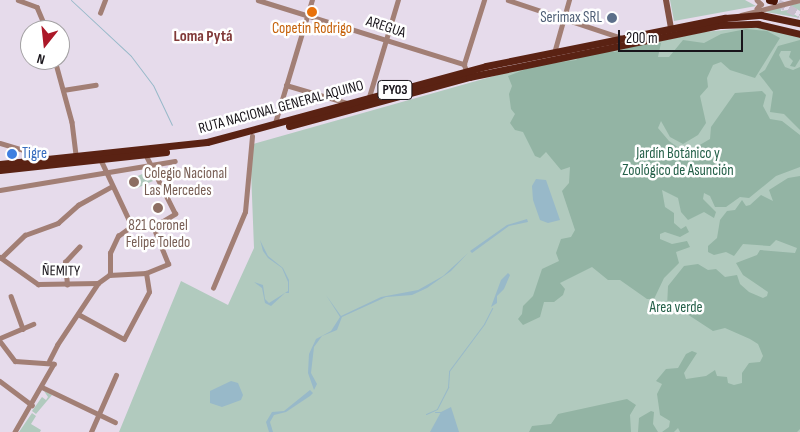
<!DOCTYPE html>
<meta charset="utf-8">
<style>
body{margin:0}
#map{position:relative;width:800px;height:432px;overflow:hidden;background:#e6dbeb;font-family:"Sofia Sans Condensed",sans-serif}
div>[style]{position:absolute}
.green>*{inset:0;background:#b1cabe}
.forest>*{inset:0;background:#93b4a4}
.water>*{inset:0;background:#98b9c9}
.stream>*{height:1px;margin:-0.5px;padding:0 0.5px;transform-origin:0.5px;border-radius:0.5px;background:#98b9c9}
.motorway-tunnel>*{height:8px;margin-top:-4px;transform-origin:0;background:repeating-linear-gradient(90deg,#c7bdcc 0 8px,transparent 0 12px)}
.minor>*{height:4.5px;margin:-2.25px;padding:0 2.25px;transform-origin:2.25px;border-radius:2.25px;background:#a27f75}
.tertiary>*{height:5px;margin:-2.5px;padding:0 2.5px;transform-origin:2.5px;border-radius:2.5px;background:#a27f75}
.secondary>*{height:6px;margin:-3px;padding:0 3px;transform-origin:3px;border-radius:3px;background:#815042}
.trunk>*{height:7px;margin:-3.5px;padding:0 3.5px;transform-origin:3.5px;border-radius:3.5px;background:#5a2213}
.motorway>*{height:8px;margin:-4px;padding:0 4px;transform-origin:4px;border-radius:4px;background:#4b1708}
.dots>*{width:14px;height:14px;translate:-50% -50%;box-sizing:border-box;border:2px solid #fff;border-radius:50%}
span{translate:-50% -50%;white-space:nowrap;text-align:center;line-height:1.15;-webkit-text-stroke:5px #fff;paint-order:stroke}
.shield-label span{padding:1px 4px;background:#fff;border:1px solid;border-radius:4px;-webkit-text-stroke-width:0}
.shield-label{font-size:14px;color:#18141a;font-weight:700}
.service-label{font-size:15px;color:#4e5e75}
.right{translate:-100% -50%;text-align:right}
.street-label{font-size:15px;color:#18141a}
.food-label{font-size:15px;color:#c56008}
.park-label{font-size:15px;color:#26614a}
.shop-label{font-size:15px;color:#366cbe}
.left{translate:0 -50%;text-align:left}
.education-label{font-size:15px;color:#785e54}
.neighbourhood-label{font-size:16px;color:#813938;font-weight:700}
.north{position:absolute;left:20px;top:20px;width:50px;height:50px;box-sizing:border-box;background:#fff;border:1px solid #a3a1a3;border-radius:50%;rotate:196deg;font-size:14px;font-weight:700;line-height:20px;text-align:center;color:#18141a}
.north::after{content:'';display:block;margin:auto;width:18px;height:22px;background:#ac1828;clip-path:polygon(50% 0,100% 100%,50% 72%,0 100%)}
.scale{position:absolute;left:618px;top:30px;width:125px;height:22px;box-sizing:border-box;border:2px solid #18141a;border-top:0;padding-left:6px;font-size:15px;line-height:18px;white-space:nowrap;color:#18141a;-webkit-text-stroke:4px #fff;paint-order:stroke}
</style>
<div id="map">
<div class="green">
<i style="clip-path:polygon(670px 0,745px 0,756px 6px,674px 21px)"></i>
<i style="clip-path:polygon(800px 3px,800px 11px,791px 6px,789px 11px,800px 18px,760px 11px,781px 7px,781px 11px,788px 10px,791px 5px)"></i>
<i style="clip-path:polygon(744px 28px,764px 28px,800px 37px,800px 432px,119px 432px,181px 281px,228px 305px,254px 248px,250px 145px,508px 72px,704px 32px)"></i>
<i style="clip-path:polygon(149px 171px,153px 181px,135px 189px,131px 179px)"></i>
<i style="clip-path:polygon(44px 391px,52px 395px,36px 414px,32px 411px,42px 397px,46px 400px,48px 397px)"></i>
<i style="clip-path:polygon(32px 413px,36px 416px,31px 424px,41px 430px,40px 432px,19px 432px)"></i>
</div>
<div class="forest">
<i style="clip-path:polygon(746px 29px,767px 31px,780px 38px,755px 78px,730px 70px,721px 62px,713px 65px,707px 78px,708px 87px,700px 96px,706px 123px,698px 135px,683px 144px,670px 137px,661px 121px,658px 128px,669px 141px,686px 153px,710px 139px,711px 127px,735px 93px,762px 91px,766px 95px,763px 106px,770px 119px,782px 121px,800px 135px,800px 167px,776px 176px,749px 198px,740px 197px,726px 207px,715px 207px,710px 196px,704px 193px,703px 199px,716px 212px,714px 218px,704px 212px,688px 220px,681px 212px,678px 198px,662px 190px,665px 207px,674px 213px,674px 223px,681px 229px,686px 226px,689px 232px,680px 237px,665px 232px,660px 234px,660px 239px,672px 244px,687px 241px,690px 247px,676px 252px,679px 263px,664px 278px,654px 299px,647px 299px,620px 280px,608px 280px,592px 267px,560px 283px,565px 289px,563px 295px,554px 302px,544px 302px,540px 317px,523px 325px,518px 319px,522px 314px,523px 306px,533px 296px,542px 269px,559px 261px,556px 253px,561px 239px,571px 237px,575px 230px,562px 191px,569px 183px,570px 167px,561px 170px,546px 152px,540px 158px,535px 156px,523px 132px,515px 130px,510px 123px,515px 114px,511px 109px,509px 94px,512px 86px,508px 76px,534px 66px,576px 60px,581px 55px,607px 51px,615px 52px,650px 41px,661px 43px,658px 57px,669px 57px,683px 40px,704px 43px,721px 34px)"></i>
<i style="clip-path:polygon(800px 40px,800px 59px,795px 67px,790px 66px,793px 61px,789px 57px,791px 51px,781px 51px,779px 55px,785px 67px,793px 70px,800px 67px,800px 130px,784px 114px,770px 112px,773px 92px,759px 74px,765px 70px,778px 46px)"></i>
<i style="clip-path:polygon(800px 176px,800px 429px,797px 432px,680px 432px,678px 428px,674px 432px,662px 432px,669px 427px,670px 421px,660px 415px,657px 394px,662px 384px,656px 381px,666px 369px,678px 368px,686px 354px,692px 351px,697px 353px,684px 373px,686px 379px,706px 376px,715px 370px,717px 376px,727px 377px,728px 383px,734px 385px,742px 383px,742px 373px,749px 363px,760px 362px,763px 356px,758px 344px,750px 339px,725px 328px,713px 331px,687px 314px,667px 307px,668px 286px,684px 266px,698px 264px,708px 270px,716px 269px,725px 277px,737px 275px,740px 284px,749px 292px,763px 298px,767px 296px,768px 292px,743px 275px,736px 263px,757px 255px,760px 250px,795px 253px,797px 248px,776px 240px,770px 246px,743px 244px,734px 256px,726px 252px,714px 255px,708px 252px,708px 246px,717px 238px,720px 220px,727px 211px,735px 210px,742px 200px,746px 206px,750px 205px,761px 195px,773px 201px,769px 190px,788px 178px)"></i>
<i style="clip-path:polygon(627px 399px,636px 405px,630px 415px,631px 432px,529px 432px,532px 426px,551px 424px,558px 414px)"></i>
<i style="clip-path:polygon(651px 411px,654px 412px,653px 424px,658px 432px,638px 432px,639px 418px)"></i>
</div>
<div class="water">
<i style="clip-path:polygon(536px 179px,546px 180px,560px 220px,548px 223px,540px 220px,533px 200px,532px 186px)"></i>
<i style="clip-path:polygon(527px 219px,528px 222px,509px 226px,472px 253px,470px 251px,507px 225px)"></i>
<i style="clip-path:polygon(260px 240px,268px 256px,283px 268px,289px 280px,289px 293px,285px 293px,271px 306px,265px 303px,262px 288px,254px 282px,263px 285px,265px 299px,269px 303px,288px 291px,288px 282px,282px 268px,268px 258px,263px 251px)"></i>
<i style="clip-path:polygon(468px 253px,451px 271px,427px 288px,412px 295px,386px 297px,342px 317px,337px 330px,322px 336px,314px 347px,311px 373px,317px 384px,314px 390px,308px 373px,309px 354px,316px 339px,331px 331px,340px 317px,326px 295px,341px 316px,381px 297px,418px 290px,443px 276px)"></i>
<i style="clip-path:polygon(508px 273px,510px 275px,504px 289px,497px 296px,497px 303px,491px 307px,501px 280px)"></i>
<i style="clip-path:polygon(231px 381px,238px 383px,243px 395px,241px 400px,222px 407px,210px 403px,210px 391px)"></i>
<i style="clip-path:polygon(310px 390px,313px 393px,310px 396px,286px 412px,274px 415px,270px 422px,273px 432px,269px 432px,266px 422px,272px 412px,284px 411px)"></i>
<i style="clip-path:polygon(451px 407px,459px 432px,430px 432px,441px 412px)"></i>
</div>
<div class="stream">
<i style="left:71px;top:0;width:82px;rotate:43deg"></i>
<i style="left:131px;top:56px;width:36px;rotate:53deg"></i>
<i style="left:153px;top:85px;width:44px;rotate:64.6deg"></i>
<i style="left:435px;top:412px;width:6px"></i>
<i style="left:426px;top:414px;width:12px;rotate:-24deg"></i>
<i style="left:437px;top:409px;width:25px;rotate:-63deg"></i>
<i style="left:448px;top:387px;width:16px;rotate:-86deg"></i>
<i style="left:449px;top:371px;width:59px;rotate:-53.3deg"></i>
<i style="left:484px;top:324px;width:18px;rotate:-63deg"></i>
</div>
<div class="motorway-tunnel">
<i style="left:778px;top:3px;width:25px;rotate:29deg"></i>
</div>
<div class="minor">
<i style="left:18px;top:0;width:20px;rotate:20deg"></i>
<i style="left:37px;top:7px;width:25px;rotate:67deg"></i>
<i style="left:258px;top:0;width:216px;rotate:17.3deg"></i>
<i style="left:464px;top:64px;width:9px;rotate:69deg"></i>
<i style="left:508px;top:0;width:120px;rotate:18.4deg"></i>
<i style="left:757px;top:0;width:6px;rotate:45deg"></i>
<i style="left:761px;top:4px;width:6px;rotate:129deg"></i>
<i style="left:100px;top:13px;width:14px;rotate:-69deg"></i>
<i style="left:554px;top:53px;width:55px;rotate:-74.2deg"></i>
<i style="left:55px;top:60px;width:64px;rotate:74.7deg"></i>
<i style="left:72px;top:122px;width:34px;rotate:83deg"></i>
<i style="left:464px;top:64px;width:67px;rotate:-72.6deg"></i>
<i style="left:286px;top:85px;width:64px;rotate:16.4deg"></i>
<i style="left:63px;top:90px;width:33px;rotate:-9deg"></i>
<i style="left:369px;top:97px;width:101px;rotate:-73.4deg"></i>
<i style="left:275px;top:123px;width:128px;rotate:-73.3deg"></i>
<i style="left:0;top:143px;width:49px;rotate:16.6deg"></i>
<i style="left:101px;top:160px;width:73px;rotate:64.8deg"></i>
<i style="left:0;top:190px;width:177px;rotate:-9.4deg"></i>
<i style="left:0;top:257px;width:47px;rotate:35.4deg"></i>
<i style="left:38px;top:284px;width:60px;rotate:-1deg"></i>
<i style="left:1px;top:258px;width:33px;rotate:-44deg"></i>
<i style="left:25px;top:235px;width:35px;rotate:-20deg"></i>
<i style="left:58px;top:223px;width:27px;rotate:-42deg"></i>
<i style="left:78px;top:205px;width:39px;rotate:-29deg"></i>
<i style="left:110px;top:275px;width:22px;rotate:-90deg"></i>
<i style="left:110px;top:253px;width:19px;rotate:-65deg"></i>
<i style="left:118px;top:236px;width:17px;rotate:-36deg"></i>
<i style="left:132px;top:226px;width:21px;rotate:3deg"></i>
<i style="left:153px;top:227px;width:26px;rotate:-31deg"></i>
<i style="left:175px;top:214px;width:65px;rotate:-116.6deg"></i>
<i style="left:67px;top:285px;width:23px;rotate:-95deg"></i>
<i style="left:65px;top:262px;width:21px;rotate:-47deg"></i>
<i style="left:213px;top:288px;width:82px;rotate:-67.2deg"></i>
<i style="left:245px;top:212px;width:76px;rotate:-84.7deg"></i>
<i style="left:11px;top:296px;width:35px;rotate:70deg"></i>
<i style="left:80px;top:315px;width:50px;rotate:28.6deg"></i>
<i style="left:124px;top:339px;width:53px;rotate:-62deg"></i>
<i style="left:149px;top:292px;width:19px;rotate:-99deg"></i>
<i style="left:0;top:338px;width:36px;rotate:-23deg"></i>
<i style="left:0;top:341px;width:25px;rotate:53deg"></i>
<i style="left:15px;top:361px;width:39px;rotate:4deg"></i>
<i style="left:54px;top:364px;width:78px;rotate:119.8deg"></i>
<i style="left:49px;top:361px;width:18px;rotate:-63deg"></i>
<i style="left:57px;top:345px;width:74px;rotate:-56.5deg"></i>
<i style="left:98px;top:283px;width:14px;rotate:-36deg"></i>
<i style="left:109px;top:275px;width:37px;rotate:-3deg"></i>
<i style="left:146px;top:273px;width:24px;rotate:-22deg"></i>
<i style="left:168px;top:264px;width:40px;rotate:-112deg"></i>
<i style="left:0;top:381px;width:40px;rotate:37deg"></i>
<i style="left:42px;top:387px;width:81px;rotate:25.6deg"></i>
<i style="left:91px;top:432px;width:62px;rotate:-66.3deg"></i>
</div>
<div class="tertiary">
<i style="left:741px;top:15px;width:61px;rotate:-14.3deg"></i>
</div>
<div class="secondary">
<i style="left:666px;top:0;width:28px;rotate:80deg"></i>
</div>
<div class="trunk">
<i style="left:289px;top:126px;width:187px;rotate:-15.2deg"></i>
<i style="left:469px;top:77px;width:257px;rotate:-11.7deg"></i>
<i style="left:721px;top:25px;width:37px;rotate:-2deg"></i>
<i style="left:758px;top:24px;width:43px;rotate:13.4deg"></i>
<i style="left:0;top:164px;width:208px;rotate:-6.1deg"></i>
<i style="left:207px;top:142px;width:289px;rotate:-15.2deg"></i>
<i style="left:486px;top:66px;width:244px;rotate:-11.4deg"></i>
<i style="left:725px;top:18px;width:36px;rotate:-5deg"></i>
<i style="left:761px;top:15px;width:40px;rotate:12deg"></i>
<i style="left:0;top:170px;width:167px;rotate:-6.2deg"></i>
</div>
<div class="motorway">
<i style="left:770px;top:0;width:4px;rotate:14deg"></i>
</div>
<div class="dots">
<i style="left:312px;top:12px;background:#e8710a"></i>
<i style="left:612px;top:18px;background:#5c6f8a"></i>
<i style="left:12px;top:154px;background:#3f7fe0"></i>
<i style="left:134px;top:182px;background:#8d6e63"></i>
<i style="left:158px;top:208px;background:#8d6e63"></i>
</div>
<div class="shield-label">
<span style="left:395px;top:90px">PY03</span>
</div>
<div class="service-label">
<span class="right" style="left:602px;top:18px">Serimax SRL</span>
</div>
<div class="street-label">
<span style="left:386px;top:27px;rotate:18deg">AREGUA</span>
<span style="left:281px;top:107px;rotate:-15deg">RUTA NACIONAL GENERAL AQUINO</span>
<span style="left:61px;top:271px;rotate:1deg">ÑEMITY</span>
</div>
<div class="food-label">
<span style="left:312px;top:29px">Copetin Rodrigo</span>
</div>
<div class="park-label">
<span style="left:678px;top:162px">Jardín Botánico y<br>Zoológico de Asunción</span>
<span style="left:676px;top:308px">Area verde</span>
</div>
<div class="shop-label">
<span class="left" style="left:22px;top:154px">Tigre</span>
</div>
<div class="education-label">
<span class="left" style="left:144px;top:182px">Colegio Nacional<br>Las Mercedes</span>
<span style="left:158px;top:234px">821 Coronel<br>Felipe Toledo</span>
</div>
<div class="neighbourhood-label">
<span style="left:203px;top:37px">Loma Pytá</span>
</div>
<div class="north">N</div>
<div class="scale">200 m</div>
</div>
